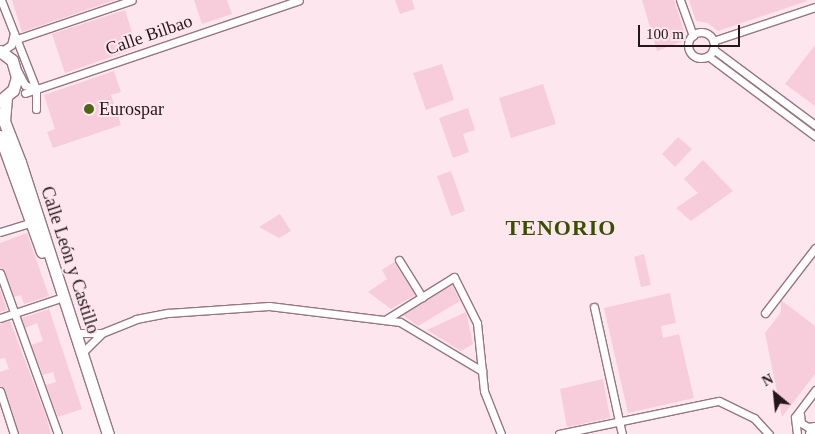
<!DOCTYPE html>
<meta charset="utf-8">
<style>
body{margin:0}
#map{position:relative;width:815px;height:434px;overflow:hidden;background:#fee6ee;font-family:"Times New Roman",serif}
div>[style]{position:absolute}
.building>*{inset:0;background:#f7ccdb}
.roads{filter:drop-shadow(1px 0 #987581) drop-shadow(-1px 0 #987581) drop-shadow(0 1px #987581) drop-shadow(0 -1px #987581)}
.minor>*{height:7px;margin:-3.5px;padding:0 3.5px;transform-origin:3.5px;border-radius:3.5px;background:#fff}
.minor>.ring{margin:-3.5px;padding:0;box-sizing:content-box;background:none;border:7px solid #fff;border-radius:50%}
.secondary>*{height:10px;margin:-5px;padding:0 5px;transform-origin:5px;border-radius:5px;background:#fff}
.primary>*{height:11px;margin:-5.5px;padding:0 5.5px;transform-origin:5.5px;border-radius:5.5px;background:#fff}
.dots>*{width:14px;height:14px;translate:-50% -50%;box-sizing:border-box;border:2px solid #fee6ee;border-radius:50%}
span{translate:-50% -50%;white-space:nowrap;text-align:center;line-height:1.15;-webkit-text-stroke:4px #fee6ee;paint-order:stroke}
.street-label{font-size:18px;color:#24161b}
.poi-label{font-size:18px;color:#24161b}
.left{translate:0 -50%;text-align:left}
.district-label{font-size:22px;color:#394f00;font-weight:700;letter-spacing:1px}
.north{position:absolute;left:750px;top:369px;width:50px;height:50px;-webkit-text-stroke:4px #fee6ee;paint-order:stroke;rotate:332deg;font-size:14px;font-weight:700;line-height:20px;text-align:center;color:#24161b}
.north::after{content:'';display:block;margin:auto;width:18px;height:22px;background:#24161b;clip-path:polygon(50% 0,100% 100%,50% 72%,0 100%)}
.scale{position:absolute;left:638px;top:25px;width:102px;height:22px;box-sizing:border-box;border:2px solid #24161b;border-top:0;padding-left:6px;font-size:15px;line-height:18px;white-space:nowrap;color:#24161b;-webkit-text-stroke:4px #fee6ee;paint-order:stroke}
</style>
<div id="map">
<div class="building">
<i style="clip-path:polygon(12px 0,115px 0,22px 32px)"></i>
<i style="clip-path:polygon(194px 0,227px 0,232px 14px,202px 24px)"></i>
<i style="clip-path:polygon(395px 0,412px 0,415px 9px,400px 14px)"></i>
<i style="clip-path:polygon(642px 0,674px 0,685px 34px,683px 41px,657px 51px)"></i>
<i style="clip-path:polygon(689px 0,807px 0,807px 1px,718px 31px,708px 23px,696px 21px)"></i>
<i style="clip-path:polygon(125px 10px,137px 48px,65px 73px,52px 34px)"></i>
<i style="clip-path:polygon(815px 45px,815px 106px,785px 84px)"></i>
<i style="clip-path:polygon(442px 64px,454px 100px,426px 110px,413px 73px)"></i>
<i style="clip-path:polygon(114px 71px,121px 92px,111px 95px,121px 125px,53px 148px,47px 132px,55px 129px,44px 95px)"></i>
<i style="clip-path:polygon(543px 84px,556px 124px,511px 138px,499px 98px)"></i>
<i style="clip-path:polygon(468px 108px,475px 130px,463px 134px,469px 152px,453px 158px,439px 118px)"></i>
<i style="clip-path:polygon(678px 137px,692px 149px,675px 167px,662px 154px)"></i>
<i style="clip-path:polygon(703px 160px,733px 191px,691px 221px,676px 208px,698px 193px,684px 179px)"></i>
<i style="clip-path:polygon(451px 171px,465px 211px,451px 216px,437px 176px)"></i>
<i style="clip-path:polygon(280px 214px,291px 231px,279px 238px,259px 227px)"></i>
<i style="clip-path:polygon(27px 233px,49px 296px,24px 304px,21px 295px,14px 297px,5px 271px,0 268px,0 243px)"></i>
<i style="clip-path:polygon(644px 254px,651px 285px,641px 287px,634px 257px)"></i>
<i style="clip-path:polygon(394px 262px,415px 295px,391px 309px,368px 292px,387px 279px,382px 270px)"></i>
<i style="clip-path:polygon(452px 285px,460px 301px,418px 326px,403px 315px)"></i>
<i style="clip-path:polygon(0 289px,7px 310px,0 312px)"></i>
<i style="clip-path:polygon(670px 293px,676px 323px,661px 326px,663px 338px,679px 334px,694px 398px,628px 413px,604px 308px)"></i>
<i style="clip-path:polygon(781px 300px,815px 326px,815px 374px,782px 417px,765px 333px,781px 312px)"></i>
<i style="clip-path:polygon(49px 309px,82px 409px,58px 417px,46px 385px,56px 382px,53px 372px,43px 375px,31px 345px,43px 341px,37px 323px,25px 328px,22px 318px)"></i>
<i style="clip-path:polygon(466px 312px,473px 344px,461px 351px,427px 330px)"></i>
<i style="clip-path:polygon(10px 321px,46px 416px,51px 434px,19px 434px,5px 389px,0 386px,0 372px,9px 369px,5px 358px,0 359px,0 324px)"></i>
<i style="clip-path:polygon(603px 379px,610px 418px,567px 427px,560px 389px)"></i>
</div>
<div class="roads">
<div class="minor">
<i style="left:1px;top:0;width:96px;rotate:68.5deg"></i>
<i style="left:36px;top:89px;width:20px;rotate:90deg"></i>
<i style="left:680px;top:0;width:38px;rotate:70deg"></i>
<i class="ring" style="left:688px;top:32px;width:19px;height:19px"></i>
<i style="left:17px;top:39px;width:121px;rotate:-18.7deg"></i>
<i style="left:713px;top:41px;width:108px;rotate:-18.4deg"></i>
<i style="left:713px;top:49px;width:127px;rotate:36.7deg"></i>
<i style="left:2px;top:51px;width:11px;rotate:-34deg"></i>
<i style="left:11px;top:45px;width:12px;rotate:-76deg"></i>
<i style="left:708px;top:56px;width:134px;rotate:36.8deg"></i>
<i style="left:18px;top:72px;width:15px;rotate:62deg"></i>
<i style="left:25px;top:85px;width:11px;rotate:22deg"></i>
<i style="left:25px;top:93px;width:289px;rotate:-18.7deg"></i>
<i style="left:0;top:232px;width:34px;rotate:-17deg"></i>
<i style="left:399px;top:260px;width:44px;rotate:58.1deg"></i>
<i style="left:0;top:273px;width:171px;rotate:70.2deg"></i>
<i style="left:594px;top:307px;width:130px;rotate:77.6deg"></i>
<i style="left:765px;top:313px;width:82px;rotate:-52.4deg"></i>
<i style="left:0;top:318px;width:60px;rotate:-18.4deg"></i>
<i style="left:385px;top:320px;width:81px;rotate:-31.9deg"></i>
<i style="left:454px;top:277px;width:51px;rotate:63.4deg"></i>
<i style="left:477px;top:323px;width:68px;rotate:84.1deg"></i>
<i style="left:484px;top:391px;width:46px;rotate:68.4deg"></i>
<i style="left:76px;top:333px;width:24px"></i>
<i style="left:82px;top:353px;width:28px;rotate:-45deg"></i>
<i style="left:102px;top:333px;width:37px;rotate:-22deg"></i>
<i style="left:136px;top:319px;width:33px;rotate:-11deg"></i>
<i style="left:168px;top:313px;width:101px;rotate:-4deg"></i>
<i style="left:269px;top:306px;width:132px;rotate:7deg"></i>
<i style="left:400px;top:322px;width:96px;rotate:30.9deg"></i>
<i style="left:0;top:391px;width:45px;rotate:72deg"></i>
<i style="left:800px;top:414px;width:9px;rotate:84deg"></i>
<i style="left:801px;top:423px;width:8px;rotate:30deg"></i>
<i style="left:808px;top:427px;width:7px;rotate:-8deg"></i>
<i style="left:559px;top:434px;width:163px;rotate:-11.7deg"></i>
<i style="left:719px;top:401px;width:39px;rotate:26deg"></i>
<i style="left:754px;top:418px;width:22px;rotate:47deg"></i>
<i style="left:797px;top:434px;width:17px;rotate:-97deg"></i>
<i style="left:795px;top:417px;width:34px;rotate:-53deg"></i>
</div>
<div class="secondary">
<i style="left:811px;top:434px;width:7px;rotate:-56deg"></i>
</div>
<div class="primary">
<i style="left:0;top:51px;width:15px;rotate:37deg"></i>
<i style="left:12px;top:60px;width:18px;rotate:74deg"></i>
<i style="left:17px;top:77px;width:14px;rotate:107deg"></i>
<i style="left:13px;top:90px;width:17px;rotate:140deg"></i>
<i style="left:6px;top:98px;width:23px;rotate:95deg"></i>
<i style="left:4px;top:121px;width:44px;rotate:68.7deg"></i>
<i style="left:20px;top:162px;width:286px;rotate:72.1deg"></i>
<i style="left:0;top:136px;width:123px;rotate:70.1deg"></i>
</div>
</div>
<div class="dots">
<i style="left:89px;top:109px;background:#4d6616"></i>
</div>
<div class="street-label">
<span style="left:149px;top:35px;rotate:-19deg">Calle Bilbao</span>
<span style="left:70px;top:260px;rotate:72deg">Calle León y Castillo</span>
</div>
<div class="poi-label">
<span class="left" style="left:99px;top:109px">Eurospar</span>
</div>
<div class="district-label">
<span style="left:561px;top:228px">TENORIO</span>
</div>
<div class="north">N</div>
<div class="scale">100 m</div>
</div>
